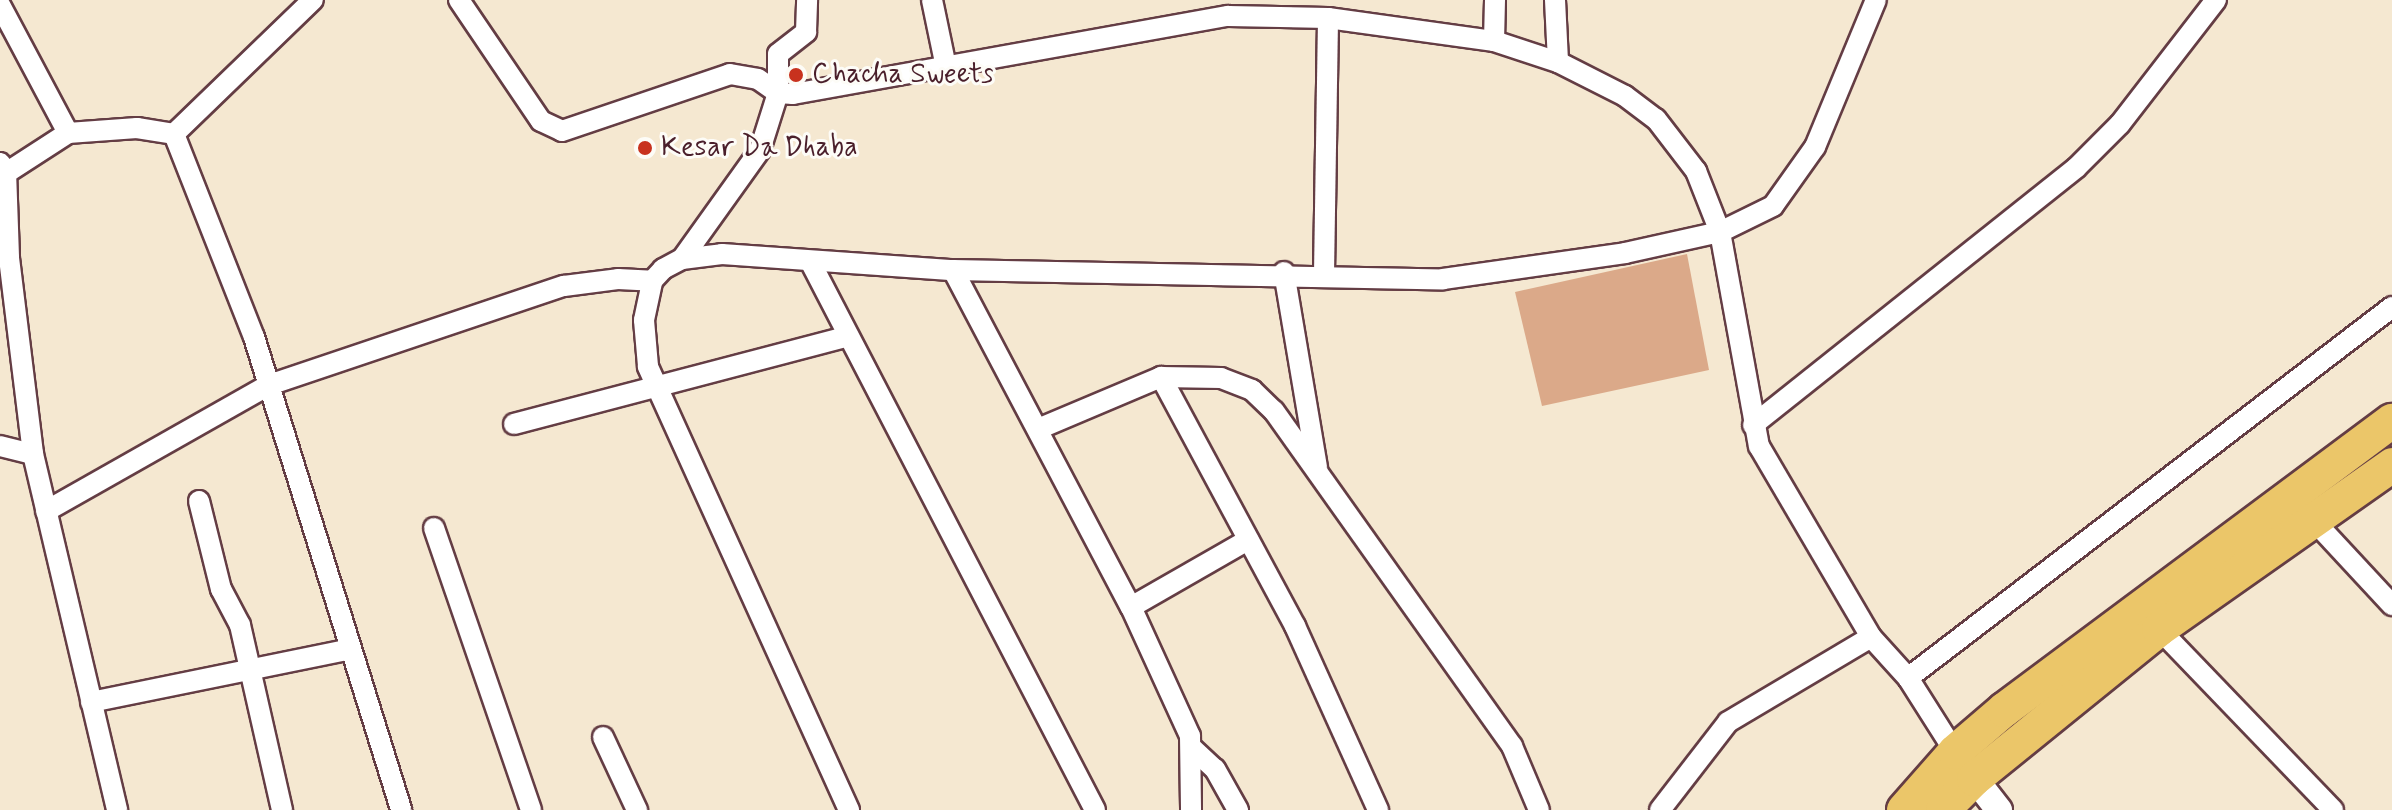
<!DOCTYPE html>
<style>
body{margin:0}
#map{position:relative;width:2392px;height:810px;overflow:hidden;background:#f5e8d1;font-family:Mynerve,sans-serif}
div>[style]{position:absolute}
.building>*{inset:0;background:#dba989}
.roads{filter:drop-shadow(2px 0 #643d44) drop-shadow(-2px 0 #643d44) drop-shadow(0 2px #643d44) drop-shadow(0 -2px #643d44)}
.minor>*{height:20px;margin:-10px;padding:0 10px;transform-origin:10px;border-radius:10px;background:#fff}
.tertiary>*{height:26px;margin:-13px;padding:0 13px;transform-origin:13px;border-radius:13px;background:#fff}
.trunk>*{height:34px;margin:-17px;padding:0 17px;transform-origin:17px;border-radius:17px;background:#ebc669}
.dots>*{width:22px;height:22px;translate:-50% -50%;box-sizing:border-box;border:4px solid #fdfcf7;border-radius:50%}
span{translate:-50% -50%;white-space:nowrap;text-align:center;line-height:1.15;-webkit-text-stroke:6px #fdfcf7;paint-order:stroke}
.poi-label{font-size:28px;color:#4a1f2b}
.left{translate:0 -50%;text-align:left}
</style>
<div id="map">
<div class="building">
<i style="clip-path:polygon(1687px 254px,1709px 370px,1542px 406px,1515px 292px)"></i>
</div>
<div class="roads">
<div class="minor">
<i style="left:459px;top:0;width:146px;rotate:55.9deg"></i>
<i style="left:541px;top:121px;width:23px;rotate:25deg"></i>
<i style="left:562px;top:131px;width:177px;rotate:-18.7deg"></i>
<i style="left:730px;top:74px;width:28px;rotate:10deg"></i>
<i style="left:758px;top:79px;width:24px;rotate:35deg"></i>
<i style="left:778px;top:93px;width:15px;rotate:4deg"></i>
<i style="left:793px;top:94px;width:442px;rotate:-10.2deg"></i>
<i style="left:1228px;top:16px;width:100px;rotate:1.1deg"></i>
<i style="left:1328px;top:18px;width:168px;rotate:7.9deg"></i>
<i style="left:1494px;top:41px;width:67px;rotate:18.2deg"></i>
<i style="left:1558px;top:62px;width:75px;rotate:26.9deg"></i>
<i style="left:1625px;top:96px;width:39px;rotate:37deg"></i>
<i style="left:1656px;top:119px;width:66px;rotate:52.4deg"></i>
<i style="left:1696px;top:171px;width:66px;rotate:68.5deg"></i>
<i style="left:1720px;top:232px;width:218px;rotate:79.7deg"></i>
<i style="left:1759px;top:446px;width:221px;rotate:59.6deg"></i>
<i style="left:1871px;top:637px;width:55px;rotate:47.9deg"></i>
<i style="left:932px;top:0;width:68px;rotate:78.2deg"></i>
<i style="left:1555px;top:0;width:62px;rotate:87.2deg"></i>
<i style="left:0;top:5px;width:145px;rotate:62deg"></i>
<i style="left:1494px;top:41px;width:41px;rotate:-88.6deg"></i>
<i style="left:174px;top:134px;width:218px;rotate:68.5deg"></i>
<i style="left:254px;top:337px;width:495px;rotate:72.7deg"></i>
<i style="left:174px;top:134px;width:193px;rotate:-44deg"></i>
<i style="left:0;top:163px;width:10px;rotate:53deg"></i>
<i style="left:6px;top:171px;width:87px;rotate:88deg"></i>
<i style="left:9px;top:258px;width:197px;rotate:83deg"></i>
<i style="left:33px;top:454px;width:366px;rotate:76.7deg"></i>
<i style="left:0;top:177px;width:81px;rotate:-32.9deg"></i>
<i style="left:68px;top:133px;width:69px;rotate:-4.1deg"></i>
<i style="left:137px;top:128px;width:37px;rotate:9deg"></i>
<i style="left:682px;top:259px;width:134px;rotate:-54.4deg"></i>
<i style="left:760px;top:150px;width:60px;rotate:-72.5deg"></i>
<i style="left:778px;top:93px;width:39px;rotate:-90deg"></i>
<i style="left:778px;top:54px;width:36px;rotate:-38deg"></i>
<i style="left:806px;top:32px;width:32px;rotate:-88deg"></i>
<i style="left:811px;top:263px;width:616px;rotate:62.56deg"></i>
<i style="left:953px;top:270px;width:381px;rotate:62.2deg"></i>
<i style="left:1131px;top:607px;width:142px;rotate:65.4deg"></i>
<i style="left:1190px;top:736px;width:74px;rotate:89.2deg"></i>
<i style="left:1284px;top:272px;width:198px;rotate:80.4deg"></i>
<i style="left:1324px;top:274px;width:256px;rotate:-89.1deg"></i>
<i style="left:1161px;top:377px;width:283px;rotate:61.7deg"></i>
<i style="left:1295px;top:626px;width:202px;rotate:65.7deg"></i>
<i style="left:514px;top:424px;width:343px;rotate:-14.7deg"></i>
<i style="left:1753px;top:425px;width:413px;rotate:-38.5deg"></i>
<i style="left:2076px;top:168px;width:62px;rotate:-45deg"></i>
<i style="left:2120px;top:124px;width:157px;rotate:-52.3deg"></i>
<i style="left:1038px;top:429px;width:134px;rotate:-22.9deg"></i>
<i style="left:1161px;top:377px;width:60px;rotate:1deg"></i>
<i style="left:1221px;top:378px;width:33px;rotate:21deg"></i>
<i style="left:1252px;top:390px;width:30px;rotate:44deg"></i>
<i style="left:1274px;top:411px;width:411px;rotate:54.6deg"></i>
<i style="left:1512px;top:746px;width:69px;rotate:67.1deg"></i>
<i style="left:0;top:446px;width:34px;rotate:14deg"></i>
<i style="left:199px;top:501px;width:91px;rotate:76deg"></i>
<i style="left:221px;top:589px;width:41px;rotate:62.2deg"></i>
<i style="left:240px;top:625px;width:190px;rotate:77.2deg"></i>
<i style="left:46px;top:511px;width:256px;rotate:-29.5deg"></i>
<i style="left:269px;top:385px;width:311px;rotate:-18.6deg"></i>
<i style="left:564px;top:286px;width:54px;rotate:-7.4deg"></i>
<i style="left:618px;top:279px;width:34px;rotate:3deg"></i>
<i style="left:2314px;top:521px;width:115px;rotate:47.1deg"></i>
<i style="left:434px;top:528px;width:298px;rotate:71deg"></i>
<i style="left:1131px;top:607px;width:135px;rotate:-29.8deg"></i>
<i style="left:2159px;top:629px;width:251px;rotate:46.1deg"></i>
<i style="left:91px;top:702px;width:265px;rotate:-11.5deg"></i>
<i style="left:603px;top:737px;width:81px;rotate:65deg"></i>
<i style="left:1191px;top:747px;width:33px;rotate:43deg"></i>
<i style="left:1215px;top:769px;width:47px;rotate:60.7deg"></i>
<i style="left:1955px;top:752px;width:88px;rotate:-122.4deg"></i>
<i style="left:1908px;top:678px;width:610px;rotate:-37.47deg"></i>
<i style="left:849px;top:810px;width:487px;rotate:-114.4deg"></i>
<i style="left:648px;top:366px;width:46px;rotate:-95deg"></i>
<i style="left:644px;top:320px;width:40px;rotate:-78deg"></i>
<i style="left:652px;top:281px;width:16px;rotate:-47deg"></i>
<i style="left:663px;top:269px;width:21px;rotate:-28deg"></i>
<i style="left:682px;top:259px;width:40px;rotate:-7.1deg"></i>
<i style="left:722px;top:254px;width:232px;rotate:4deg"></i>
<i style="left:953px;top:270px;width:490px;rotate:1.1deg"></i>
<i style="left:1443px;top:279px;width:184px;rotate:-8.1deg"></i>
<i style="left:1625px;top:253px;width:97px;rotate:-12.5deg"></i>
<i style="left:1720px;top:232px;width:59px;rotate:-26.1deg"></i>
<i style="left:1773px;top:206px;width:72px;rotate:-54.6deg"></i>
<i style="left:1815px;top:147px;width:159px;rotate:-67.5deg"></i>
<i style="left:1660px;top:810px;width:111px;rotate:-52.3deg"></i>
<i style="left:1728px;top:722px;width:166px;rotate:-30.7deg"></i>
</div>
<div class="tertiary">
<i style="left:1964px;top:765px;width:57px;rotate:52.1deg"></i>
</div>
<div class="trunk">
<i style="left:1904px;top:810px;width:77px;rotate:-48.7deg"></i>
<i style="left:1955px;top:752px;width:65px;rotate:-40.6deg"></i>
<i style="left:2004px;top:710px;width:484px;rotate:-36.7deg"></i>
<i style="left:1943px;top:810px;width:44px;rotate:-45deg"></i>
<i style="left:1974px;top:779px;width:238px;rotate:-39deg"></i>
<i style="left:2159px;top:629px;width:285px;rotate:-35.1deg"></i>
</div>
</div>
<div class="dots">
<i style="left:796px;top:75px;background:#c8321e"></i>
<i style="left:645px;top:148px;background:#c8321e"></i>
</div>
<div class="poi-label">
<span class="left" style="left:812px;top:75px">Chacha Sweets</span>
<span class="left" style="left:661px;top:148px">Kesar Da Dhaba</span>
</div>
</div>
